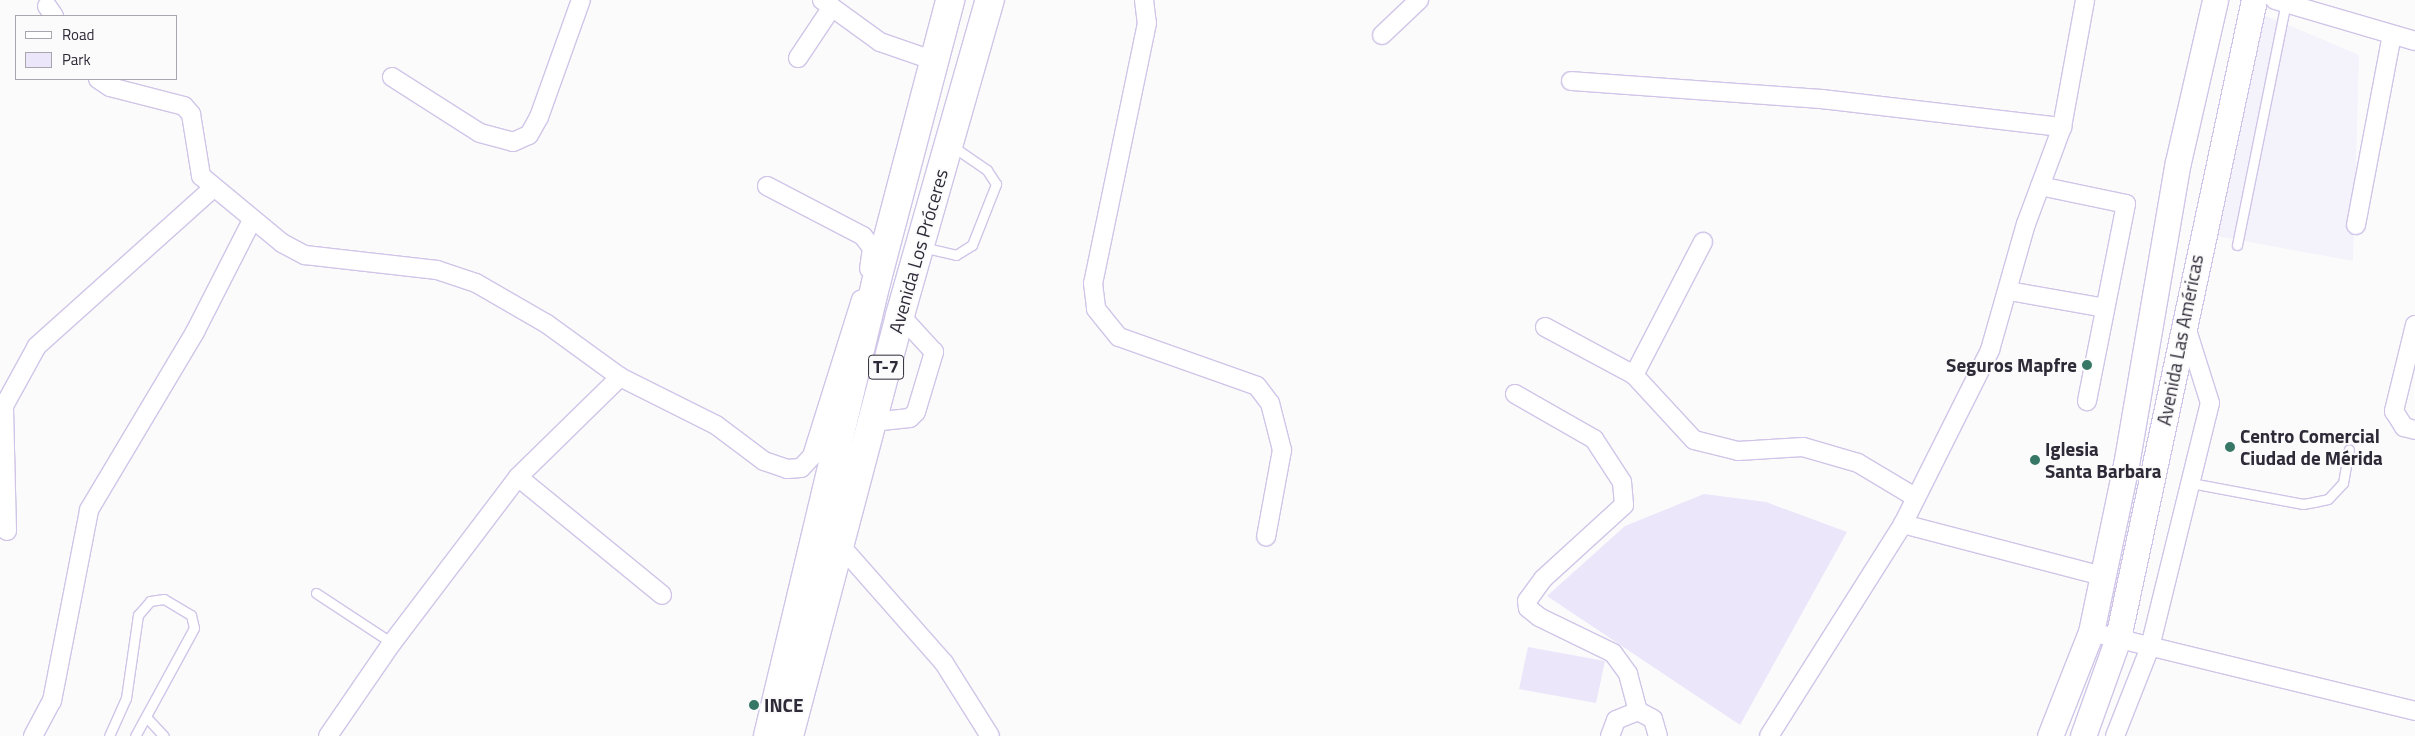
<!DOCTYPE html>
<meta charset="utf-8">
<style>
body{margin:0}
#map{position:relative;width:2415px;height:736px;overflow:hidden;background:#fbfbfb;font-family:"Titillium Web",sans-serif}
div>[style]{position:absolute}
.built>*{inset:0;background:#f4f2fb}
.green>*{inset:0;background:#ece6fb}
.roads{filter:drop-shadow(1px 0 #d0c5e8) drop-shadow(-1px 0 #d0c5e8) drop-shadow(0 1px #d0c5e8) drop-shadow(0 -1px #d0c5e8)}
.lane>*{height:9px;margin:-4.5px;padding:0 4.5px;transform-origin:4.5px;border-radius:4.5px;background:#fff}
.street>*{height:18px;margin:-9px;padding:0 9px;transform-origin:9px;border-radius:9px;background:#fff}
.secondary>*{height:25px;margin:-12.5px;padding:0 12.5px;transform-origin:12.5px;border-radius:12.5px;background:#fff}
.highway>*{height:28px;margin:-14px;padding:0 14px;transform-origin:14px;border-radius:14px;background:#fff}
.dots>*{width:14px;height:14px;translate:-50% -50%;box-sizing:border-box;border:2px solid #fbfbfb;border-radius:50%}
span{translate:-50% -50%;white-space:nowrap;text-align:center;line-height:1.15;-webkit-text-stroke:4px #fbfbfb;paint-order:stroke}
.shield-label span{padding:1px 4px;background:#fbfbfb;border:1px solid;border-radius:4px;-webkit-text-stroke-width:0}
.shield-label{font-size:18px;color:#2e2a37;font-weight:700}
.street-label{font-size:19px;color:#2e2a37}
.poi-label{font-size:19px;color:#2e2a37;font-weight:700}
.right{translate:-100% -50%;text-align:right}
.left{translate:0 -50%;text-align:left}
.legend{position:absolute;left:15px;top:15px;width:162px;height:65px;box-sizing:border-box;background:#fbfbfb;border:1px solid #a9a7ad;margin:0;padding:6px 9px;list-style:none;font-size:15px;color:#2e2a37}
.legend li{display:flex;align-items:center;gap:10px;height:25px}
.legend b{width:25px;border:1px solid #a9a7ad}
</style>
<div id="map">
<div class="built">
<i style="clip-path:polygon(2264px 15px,2359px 55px,2353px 261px,2217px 236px)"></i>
</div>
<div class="green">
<i style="clip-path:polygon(1704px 494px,1766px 502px,1847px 532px,1740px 725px,1547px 596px,1625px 526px)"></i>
<i style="clip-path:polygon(1528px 647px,1605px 661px,1596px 703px,1519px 689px)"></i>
</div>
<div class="roads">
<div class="lane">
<i style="left:2237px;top:245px;width:247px;rotate:-78.6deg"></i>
<i style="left:922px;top:247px;width:35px;rotate:13deg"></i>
<i style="left:956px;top:255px;width:19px;rotate:-32deg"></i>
<i style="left:972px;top:245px;width:66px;rotate:-68.5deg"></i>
<i style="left:996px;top:184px;width:17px;rotate:-123deg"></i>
<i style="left:987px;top:170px;width:42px;rotate:-145.6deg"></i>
<i style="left:2191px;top:483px;width:114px;rotate:10.6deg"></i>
<i style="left:2303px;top:504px;width:11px;rotate:-10deg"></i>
<i style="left:2314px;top:502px;width:14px;rotate:-12deg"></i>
<i style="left:2328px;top:499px;width:22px;rotate:-47deg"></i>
<i style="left:2343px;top:483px;width:34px;rotate:-80deg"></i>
<i style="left:316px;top:593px;width:91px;rotate:33.3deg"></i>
<i style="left:148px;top:719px;width:23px;rotate:47deg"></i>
<i style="left:109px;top:736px;width:42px;rotate:-65.9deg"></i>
<i style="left:126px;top:698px;width:84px;rotate:-81.8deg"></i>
<i style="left:138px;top:615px;width:18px;rotate:-49deg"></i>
<i style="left:150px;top:601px;width:14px;rotate:-8deg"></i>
<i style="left:164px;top:599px;width:31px;rotate:31deg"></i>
<i style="left:191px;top:615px;width:13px;rotate:77deg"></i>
<i style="left:194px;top:628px;width:123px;rotate:118.6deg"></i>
</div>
<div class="street">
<i style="left:822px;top:0;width:72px;rotate:35.9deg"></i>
<i style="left:880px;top:42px;width:55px;rotate:19.1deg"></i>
<i style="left:1144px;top:0;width:23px;rotate:83deg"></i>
<i style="left:1147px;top:23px;width:266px;rotate:101.7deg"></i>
<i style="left:1093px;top:283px;width:26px;rotate:83deg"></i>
<i style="left:1096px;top:309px;width:36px;rotate:51deg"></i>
<i style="left:1119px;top:337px;width:146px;rotate:19.5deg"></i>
<i style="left:1257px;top:386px;width:21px;rotate:53deg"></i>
<i style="left:1270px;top:403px;width:49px;rotate:75.7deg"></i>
<i style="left:1282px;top:450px;width:88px;rotate:100.4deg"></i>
<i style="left:2275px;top:0;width:146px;rotate:16.3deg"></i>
<i style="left:47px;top:6px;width:12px;rotate:55deg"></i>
<i style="left:1382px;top:35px;width:51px;rotate:-43.4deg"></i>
<i style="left:798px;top:58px;width:61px;rotate:-56.3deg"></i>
<i style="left:392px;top:77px;width:104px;rotate:32.5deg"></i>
<i style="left:480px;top:133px;width:34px;rotate:15deg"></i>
<i style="left:513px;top:142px;width:17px;rotate:-24deg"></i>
<i style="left:529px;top:135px;width:21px;rotate:-61deg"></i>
<i style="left:539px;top:117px;width:124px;rotate:-70.3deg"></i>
<i style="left:98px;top:79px;width:14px;rotate:34deg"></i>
<i style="left:110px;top:87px;width:76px;rotate:14.4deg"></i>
<i style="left:184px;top:106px;width:11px;rotate:49deg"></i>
<i style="left:191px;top:114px;width:63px;rotate:80.8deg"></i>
<i style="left:201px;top:176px;width:105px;rotate:39.6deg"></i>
<i style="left:282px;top:243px;width:26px;rotate:28deg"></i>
<i style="left:305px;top:255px;width:133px;rotate:6.5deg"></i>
<i style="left:437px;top:270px;width:41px;rotate:18.4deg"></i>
<i style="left:476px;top:283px;width:82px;rotate:30deg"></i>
<i style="left:547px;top:324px;width:90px;rotate:36deg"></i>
<i style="left:620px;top:377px;width:107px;rotate:26.6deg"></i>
<i style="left:716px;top:425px;width:60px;rotate:36.9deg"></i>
<i style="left:764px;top:461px;width:24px;rotate:19deg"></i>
<i style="left:787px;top:469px;width:14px;rotate:-4deg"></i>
<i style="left:801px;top:468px;width:16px;rotate:-47deg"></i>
<i style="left:812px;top:456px;width:164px;rotate:-72.6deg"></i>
<i style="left:1571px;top:81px;width:252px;rotate:4.1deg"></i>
<i style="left:1822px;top:99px;width:242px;rotate:6.7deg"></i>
<i style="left:767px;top:186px;width:108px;rotate:27.5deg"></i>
<i style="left:863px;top:236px;width:15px;rotate:53deg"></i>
<i style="left:872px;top:248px;width:21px;rotate:98deg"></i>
<i style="left:2040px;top:186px;width:88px;rotate:11.8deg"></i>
<i style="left:2126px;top:204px;width:201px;rotate:101.2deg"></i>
<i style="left:2356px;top:225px;width:193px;rotate:-79.3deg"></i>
<i style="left:2009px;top:291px;width:97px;rotate:10deg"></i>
<i style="left:2415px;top:325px;width:89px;rotate:103.7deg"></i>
<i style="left:2394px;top:411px;width:19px;rotate:58deg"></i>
<i style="left:2404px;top:427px;width:11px;rotate:15deg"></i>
<i style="left:1545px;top:327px;width:101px;rotate:28.3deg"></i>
<i style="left:1634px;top:375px;width:88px;rotate:47.3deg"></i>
<i style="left:1694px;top:440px;width:45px;rotate:14deg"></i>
<i style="left:1738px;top:451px;width:65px;rotate:-3.5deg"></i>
<i style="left:1803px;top:447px;width:57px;rotate:16.2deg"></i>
<i style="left:1858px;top:463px;width:66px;rotate:30.8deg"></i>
<i style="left:1634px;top:375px;width:150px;rotate:-62.6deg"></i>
<i style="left:1515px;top:394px;width:91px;rotate:29.7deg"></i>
<i style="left:1594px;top:439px;width:51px;rotate:56.9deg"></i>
<i style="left:1622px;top:482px;width:23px;rotate:85deg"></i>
<i style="left:1624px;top:505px;width:110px;rotate:137.6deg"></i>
<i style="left:1543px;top:579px;width:27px;rotate:126deg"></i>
<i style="left:1527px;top:601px;width:7px;rotate:82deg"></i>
<i style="left:1528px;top:608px;width:14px;rotate:39deg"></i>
<i style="left:1539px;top:617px;width:82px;rotate:25.9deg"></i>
<i style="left:1613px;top:653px;width:26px;rotate:54deg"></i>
<i style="left:1628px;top:674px;width:38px;rotate:75deg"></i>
<i style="left:872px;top:422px;width:38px;rotate:-6deg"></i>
<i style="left:910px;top:418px;width:8px;rotate:-45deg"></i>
<i style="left:916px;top:412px;width:63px;rotate:-73.3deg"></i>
<i style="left:934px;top:352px;width:50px;rotate:-132.6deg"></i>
<i style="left:518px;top:477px;width:186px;rotate:39.3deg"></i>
<i style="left:1903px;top:524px;width:206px;rotate:14.6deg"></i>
<i style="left:7px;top:531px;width:125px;rotate:-91.4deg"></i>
<i style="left:4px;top:406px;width:68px;rotate:-61.2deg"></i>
<i style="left:37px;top:346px;width:237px;rotate:-41.9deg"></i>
<i style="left:840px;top:545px;width:157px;rotate:48.6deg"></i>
<i style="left:944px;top:663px;width:86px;rotate:57.8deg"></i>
<i style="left:2091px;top:632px;width:333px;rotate:13.7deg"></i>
<i style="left:33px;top:736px;width:40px;rotate:-62deg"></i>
<i style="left:52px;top:701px;width:195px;rotate:-79deg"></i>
<i style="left:89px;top:510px;width:207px;rotate:-59.2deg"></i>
<i style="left:195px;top:332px;width:126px;rotate:-63deg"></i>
<i style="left:328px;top:736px;width:113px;rotate:-55.5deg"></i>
<i style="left:392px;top:643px;width:208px;rotate:-52.8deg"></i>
<i style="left:518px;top:477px;width:143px;rotate:-44.4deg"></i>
<i style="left:1610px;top:736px;width:17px;rotate:-69deg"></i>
<i style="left:1616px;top:720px;width:24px;rotate:-22deg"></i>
<i style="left:1638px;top:711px;width:17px;rotate:28deg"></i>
<i style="left:1653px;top:719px;width:18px;rotate:74deg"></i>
<i style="left:1769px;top:736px;width:251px;rotate:-57.7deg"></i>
<i style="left:1903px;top:524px;width:195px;rotate:-63.4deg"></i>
<i style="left:1990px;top:350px;width:131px;rotate:-74.1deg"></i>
<i style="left:2026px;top:224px;width:103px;rotate:-69.6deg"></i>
<i style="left:2062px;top:127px;width:129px;rotate:-79.7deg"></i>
<i style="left:2115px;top:736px;width:96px;rotate:-68.5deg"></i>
<i style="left:2150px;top:647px;width:251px;rotate:-76.2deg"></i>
<i style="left:2210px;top:403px;width:80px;rotate:-107.5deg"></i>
</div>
<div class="secondary">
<i style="left:2050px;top:736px;width:112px;rotate:-68.5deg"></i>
<i style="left:2091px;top:632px;width:171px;rotate:-78.2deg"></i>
<i style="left:2126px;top:465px;width:307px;rotate:-80.3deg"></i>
<i style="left:2178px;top:162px;width:166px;rotate:-77.1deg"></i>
<i style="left:2083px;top:736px;width:104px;rotate:-70.3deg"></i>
<i style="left:2118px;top:638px;width:652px;rotate:-77.97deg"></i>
</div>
<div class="highway">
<i style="left:768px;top:736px;width:466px;rotate:-76.6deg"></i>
<i style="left:876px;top:283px;width:293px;rotate:-75.3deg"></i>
<i style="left:789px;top:736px;width:435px;rotate:-75.2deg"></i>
<i style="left:900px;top:315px;width:328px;rotate:-74.1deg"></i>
</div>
</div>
<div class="dots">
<i style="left:2087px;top:365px;background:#367766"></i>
<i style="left:2230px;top:447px;background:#367766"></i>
<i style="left:2035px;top:460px;background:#367766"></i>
<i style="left:754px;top:705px;background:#367766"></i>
</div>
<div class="shield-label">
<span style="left:886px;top:367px">T-7</span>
</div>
<div class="street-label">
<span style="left:918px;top:251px;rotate:-74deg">Avenida Los Próceres</span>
<span style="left:2180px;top:340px;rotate:-79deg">Avenida Las Américas</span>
</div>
<div class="poi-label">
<span class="right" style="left:2077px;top:365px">Seguros Mapfre</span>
<span class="left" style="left:2240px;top:447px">Centro Comercial<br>Ciudad de Mérida</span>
<span class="left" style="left:2045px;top:460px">Iglesia<br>Santa Barbara</span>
<span class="left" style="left:764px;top:705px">INCE</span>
</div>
<ul class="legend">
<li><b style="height:6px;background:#fff"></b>Road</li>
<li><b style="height:14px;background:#ece6fb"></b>Park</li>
</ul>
</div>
